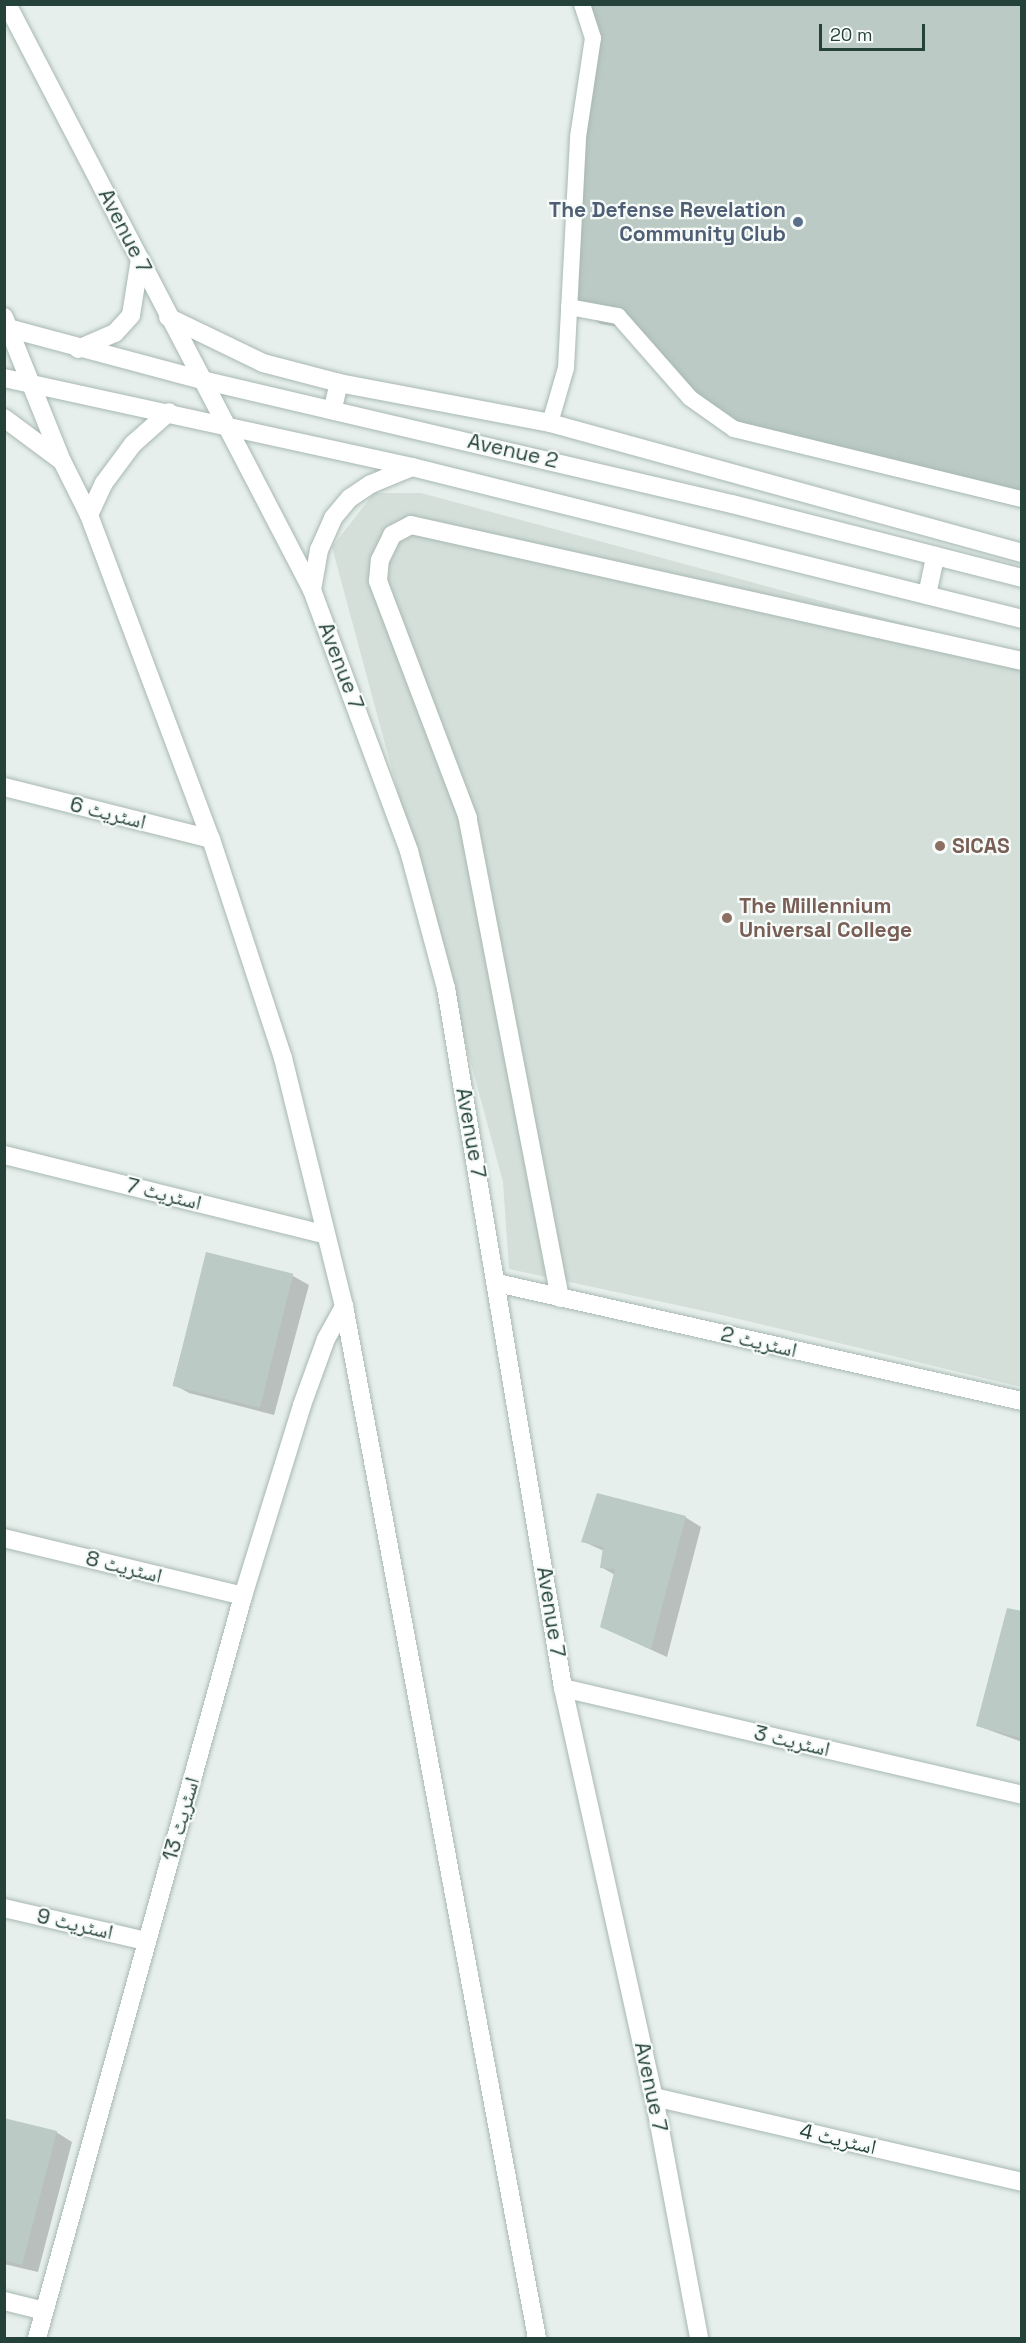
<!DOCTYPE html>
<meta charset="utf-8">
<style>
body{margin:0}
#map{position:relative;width:1026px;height:2343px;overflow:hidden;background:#e6efeb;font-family:"Space Grotesk","Noto Naskh Arabic",sans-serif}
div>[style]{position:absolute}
.built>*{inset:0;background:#d4dfda}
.shadow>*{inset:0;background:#0003}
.building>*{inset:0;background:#bbcac4;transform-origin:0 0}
.roads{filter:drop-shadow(0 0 2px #a8b8b2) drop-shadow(0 0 2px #a8b8b2)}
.service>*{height:16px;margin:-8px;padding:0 8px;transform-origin:8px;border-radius:8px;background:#fff}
.minor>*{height:18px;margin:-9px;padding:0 9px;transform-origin:9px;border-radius:9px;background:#fff}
.tertiary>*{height:18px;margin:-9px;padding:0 9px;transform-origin:9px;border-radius:9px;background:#fff}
.secondary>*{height:18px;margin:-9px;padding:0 9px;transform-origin:9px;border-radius:9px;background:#fff}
.dots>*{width:16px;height:16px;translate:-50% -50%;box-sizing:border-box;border:3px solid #f7fbf9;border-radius:50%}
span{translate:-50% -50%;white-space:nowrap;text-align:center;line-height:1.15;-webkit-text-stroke:4.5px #f7fbf9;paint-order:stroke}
.service-label{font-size:21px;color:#4e5e75;font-weight:700}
.right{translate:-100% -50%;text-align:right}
.street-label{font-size:21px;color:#24423a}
.education-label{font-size:21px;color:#785e54;font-weight:700}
.left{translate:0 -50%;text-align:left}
.frame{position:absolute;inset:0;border:6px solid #24423a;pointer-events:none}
.scale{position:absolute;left:819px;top:24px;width:106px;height:27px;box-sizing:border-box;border:3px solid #24423a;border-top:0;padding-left:8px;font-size:18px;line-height:21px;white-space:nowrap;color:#24423a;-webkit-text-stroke:4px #f7fbf9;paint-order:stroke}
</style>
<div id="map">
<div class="built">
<div style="clip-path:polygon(374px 493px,421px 493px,1021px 655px,1021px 1387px,718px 1314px,509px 1269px,503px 1182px,332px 547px)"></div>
</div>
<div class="shadow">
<div style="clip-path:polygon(1022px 4px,1022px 508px,765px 445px,691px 397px,632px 329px,601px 324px,571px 306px)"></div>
<div style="clip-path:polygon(208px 1254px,293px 1276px,309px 1285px,274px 1415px,189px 1393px,173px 1384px)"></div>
<div style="clip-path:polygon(685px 1517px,701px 1527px,667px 1657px,601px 1627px,615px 1575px,601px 1567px,604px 1551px,582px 1541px)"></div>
<div style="clip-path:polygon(1022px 1613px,1022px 1742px,978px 1726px)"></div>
<div style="clip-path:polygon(4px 2119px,56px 2132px,72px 2142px,38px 2272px,4px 2264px)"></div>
</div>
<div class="building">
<div style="clip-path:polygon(582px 4px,1022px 4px,1022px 499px,734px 429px,618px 316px,569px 307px,593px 38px)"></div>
<div style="left:206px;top:1252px;width:90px;height:138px;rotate:14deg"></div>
<div style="clip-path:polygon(597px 1493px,686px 1516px,651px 1649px,600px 1627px,615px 1569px,600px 1568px,603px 1547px,581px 1542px)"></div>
<div style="clip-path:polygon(1007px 1608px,1022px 1611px,1022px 1738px,976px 1726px)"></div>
<div style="clip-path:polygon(4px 2118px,57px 2131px,22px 2265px,4px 2260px)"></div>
</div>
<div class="roads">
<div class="service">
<div style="left:569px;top:307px;width:50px;rotate:10.4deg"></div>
<div style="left:618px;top:316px;width:109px;rotate:48.7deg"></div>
<div style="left:690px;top:398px;width:54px;rotate:35.2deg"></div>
<div style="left:734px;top:429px;width:296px;rotate:13.7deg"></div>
<div style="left:550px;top:423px;width:57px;rotate:-73.8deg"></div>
<div style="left:566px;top:368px;width:231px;rotate:-87deg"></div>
<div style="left:578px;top:137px;width:100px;rotate:-81.4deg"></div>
<div style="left:593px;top:38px;width:36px;rotate:-108deg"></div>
</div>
<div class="minor">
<div style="left:168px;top:317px;width:106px;rotate:25.8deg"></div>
<div style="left:263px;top:363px;width:79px;rotate:14.7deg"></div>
<div style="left:333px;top:408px;width:26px;rotate:-77deg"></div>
<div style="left:339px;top:383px;width:215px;rotate:10.7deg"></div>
<div style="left:550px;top:423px;width:490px;rotate:15.4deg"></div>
<div style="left:4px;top:787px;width:213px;rotate:14.1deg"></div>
<div style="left:4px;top:1155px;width:329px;rotate:13.9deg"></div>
<div style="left:497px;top:1283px;width:538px;rotate:12.67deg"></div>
<div style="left:560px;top:1298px;width:489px;rotate:-100.9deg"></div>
<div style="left:468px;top:818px;width:254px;rotate:-110.8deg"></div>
<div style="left:378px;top:581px;width:21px;rotate:-85deg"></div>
<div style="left:380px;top:560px;width:28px;rotate:-64deg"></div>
<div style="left:392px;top:535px;width:21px;rotate:-28deg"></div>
<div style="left:411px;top:525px;width:626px;rotate:12.55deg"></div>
<div style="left:4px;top:1538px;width:246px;rotate:13.6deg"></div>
<div style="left:563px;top:1688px;width:471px;rotate:13.1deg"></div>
<div style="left:4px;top:1908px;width:146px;rotate:13.1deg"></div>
<div style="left:654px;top:2097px;width:378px;rotate:13deg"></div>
<div style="left:4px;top:2301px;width:41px;rotate:14deg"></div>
<div style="left:37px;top:2338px;width:770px;rotate:-74.48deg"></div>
<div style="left:243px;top:1596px;width:200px;rotate:-72.8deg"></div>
<div style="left:302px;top:1405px;width:70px;rotate:-70deg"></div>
<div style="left:326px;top:1339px;width:38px;rotate:-61deg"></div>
</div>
<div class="tertiary">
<div style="left:78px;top:349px;width:40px;rotate:-23.4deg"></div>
<div style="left:115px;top:333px;width:24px;rotate:-48deg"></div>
<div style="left:131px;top:315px;width:57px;rotate:-80.9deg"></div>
<div style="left:4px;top:418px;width:72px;rotate:36.6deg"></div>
<div style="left:89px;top:515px;width:35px;rotate:-65deg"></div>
<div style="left:104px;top:483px;width:49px;rotate:-53.4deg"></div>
<div style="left:133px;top:444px;width:48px;rotate:-41.6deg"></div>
<div style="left:312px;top:590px;width:41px;rotate:-80.1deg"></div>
<div style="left:319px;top:550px;width:35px;rotate:-66deg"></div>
<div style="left:333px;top:518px;width:26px;rotate:-50deg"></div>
<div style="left:350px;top:498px;width:25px;rotate:-34deg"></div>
<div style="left:371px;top:484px;width:44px;rotate:-22.5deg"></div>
<div style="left:927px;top:595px;width:40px;rotate:-78deg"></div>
</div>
<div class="secondary">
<div style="left:7px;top:4px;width:661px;rotate:62.5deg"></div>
<div style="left:312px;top:590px;width:278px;rotate:69.6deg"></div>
<div style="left:409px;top:851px;width:142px;rotate:74.9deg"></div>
<div style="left:446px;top:988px;width:710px;rotate:80.51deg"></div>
<div style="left:563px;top:1688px;width:419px;rotate:77.5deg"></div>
<div style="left:654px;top:2097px;width:245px;rotate:79.4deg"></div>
<div style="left:4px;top:317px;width:155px;rotate:68.1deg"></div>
<div style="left:62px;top:461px;width:60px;rotate:63.4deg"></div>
<div style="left:89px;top:515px;width:346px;rotate:69.4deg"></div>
<div style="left:211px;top:839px;width:231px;rotate:71.8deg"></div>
<div style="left:283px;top:1058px;width:255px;rotate:76.2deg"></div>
<div style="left:344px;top:1306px;width:1050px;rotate:79.41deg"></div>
<div style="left:4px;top:327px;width:205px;rotate:15deg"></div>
<div style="left:202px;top:380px;width:544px;rotate:13.17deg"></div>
<div style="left:732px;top:504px;width:299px;rotate:14.3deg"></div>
<div style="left:4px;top:378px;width:418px;rotate:12.3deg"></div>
<div style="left:412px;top:467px;width:629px;rotate:13.99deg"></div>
</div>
</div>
<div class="dots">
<div style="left:798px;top:222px;background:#5c6f8a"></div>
<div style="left:940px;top:846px;background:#8d6e63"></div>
<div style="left:727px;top:918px;background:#8d6e63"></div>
</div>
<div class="service-label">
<span class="right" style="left:786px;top:222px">The Defense Revelation<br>Community Club</span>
</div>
<div class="street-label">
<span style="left:125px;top:231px;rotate:63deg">Avenue 7</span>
<span style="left:513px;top:451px;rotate:13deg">Avenue 2</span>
<span style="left:341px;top:666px;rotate:69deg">Avenue 7</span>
<span style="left:108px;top:813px;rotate:14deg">اسٹریٹ 6</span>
<span style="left:471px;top:1133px;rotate:80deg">Avenue 7</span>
<span style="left:164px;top:1194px;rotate:14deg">اسٹریٹ 7</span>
<span style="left:759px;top:1342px;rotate:13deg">اسٹریٹ 2</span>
<span style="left:124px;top:1567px;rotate:14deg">اسٹریٹ 8</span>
<span style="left:551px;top:1612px;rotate:81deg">Avenue 7</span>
<span style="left:792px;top:1741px;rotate:13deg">اسٹریٹ 3</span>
<span style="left:181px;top:1819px;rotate:-74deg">اسٹریٹ 13</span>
<span style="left:75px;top:1924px;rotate:13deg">اسٹریٹ 9</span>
<span style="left:651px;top:2087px;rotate:78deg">Avenue 7</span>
<span style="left:838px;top:2139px;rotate:13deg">اسٹریٹ 4</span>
</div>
<div class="education-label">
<span class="left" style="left:952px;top:846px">SICAS</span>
<span class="left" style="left:739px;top:918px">The Millennium<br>Universal College</span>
</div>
<div class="frame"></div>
<div class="scale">20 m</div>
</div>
